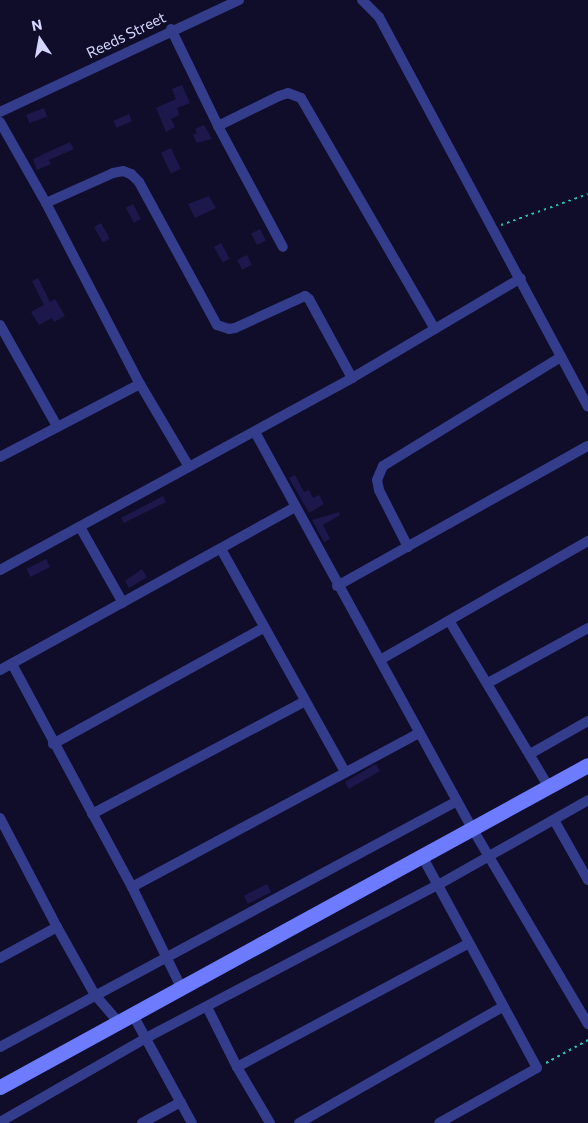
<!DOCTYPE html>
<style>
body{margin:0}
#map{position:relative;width:588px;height:1123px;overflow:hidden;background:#0f0d29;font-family:Commissioner,sans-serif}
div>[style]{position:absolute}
.building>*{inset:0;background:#1c184c;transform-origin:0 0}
.path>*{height:2px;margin-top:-1px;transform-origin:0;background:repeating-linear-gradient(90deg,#24c5a7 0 2.5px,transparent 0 6.5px)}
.street>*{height:10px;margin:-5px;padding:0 5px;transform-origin:5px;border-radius:5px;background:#343c8c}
.secondary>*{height:15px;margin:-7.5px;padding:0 7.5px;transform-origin:7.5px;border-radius:7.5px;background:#6c7bff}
span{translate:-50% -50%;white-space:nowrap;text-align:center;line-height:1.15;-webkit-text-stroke:4.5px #0f0d29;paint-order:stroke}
.street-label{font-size:15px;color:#d5d6ff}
.north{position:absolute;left:15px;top:15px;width:50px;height:50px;-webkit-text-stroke:4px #0f0d29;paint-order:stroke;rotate:348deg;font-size:14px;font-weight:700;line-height:20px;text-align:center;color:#d5d6ff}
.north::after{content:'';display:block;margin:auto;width:18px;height:22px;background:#d5d6ff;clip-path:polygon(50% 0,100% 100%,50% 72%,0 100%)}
</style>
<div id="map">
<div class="building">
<div style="clip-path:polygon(182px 85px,190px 103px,177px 108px,179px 115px,171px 119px,175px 127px,166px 132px,156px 108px,176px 99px,172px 89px)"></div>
<div style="left:44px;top:108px;width:9px;height:19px;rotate:69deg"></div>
<div style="left:129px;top:114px;width:8px;height:17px;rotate:67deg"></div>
<div style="clip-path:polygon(204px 125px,212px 139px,197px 143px,193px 135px,197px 133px,195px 129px)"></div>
<div style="clip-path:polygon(70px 142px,74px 149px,49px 160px,51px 164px,37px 170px,33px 159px)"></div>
<div style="left:171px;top:148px;width:23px;height:11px;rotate:65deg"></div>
<div style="clip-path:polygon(209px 196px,216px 208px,195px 218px,188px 204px)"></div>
<div style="left:133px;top:204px;width:17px;height:8px;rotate:62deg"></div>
<div style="left:101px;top:223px;width:18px;height:8px;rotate:61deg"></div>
<div style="left:260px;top:229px;width:13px;height:10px;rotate:63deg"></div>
<div style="left:221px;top:243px;width:18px;height:8px;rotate:61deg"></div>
<div style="left:247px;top:255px;width:11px;height:11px;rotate:63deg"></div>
<div style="clip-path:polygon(38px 278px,50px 302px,55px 299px,65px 316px,54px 322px,52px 318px,39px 325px,31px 312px,44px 305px,32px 281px)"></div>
<div style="clip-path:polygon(295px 475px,304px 492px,309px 490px,313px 498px,319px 495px,324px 504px,309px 513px,289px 478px)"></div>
<div style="clip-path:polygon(163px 496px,166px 502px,124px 523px,121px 518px)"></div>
<div style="clip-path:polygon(339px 512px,340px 515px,323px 525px,330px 539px,324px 542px,312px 520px)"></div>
<div style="left:46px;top:559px;width:9px;height:22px;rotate:63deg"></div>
<div style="clip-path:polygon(142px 569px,147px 577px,129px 588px,125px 581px)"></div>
<div style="left:376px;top:764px;width:8px;height:36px;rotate:60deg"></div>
<div style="left:267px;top:884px;width:9px;height:26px;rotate:63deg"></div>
</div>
<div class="path">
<div style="left:501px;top:225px;width:92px;rotate:-19.6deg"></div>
<div style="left:546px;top:1063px;width:48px;rotate:-28.7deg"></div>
</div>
<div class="street">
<div style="left:362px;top:0;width:24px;rotate:45deg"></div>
<div style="left:379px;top:17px;width:442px;rotate:61.8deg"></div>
<div style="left:171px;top:29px;width:108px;rotate:64.1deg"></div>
<div style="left:218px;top:126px;width:137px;rotate:61.8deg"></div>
<div style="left:0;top:112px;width:264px;rotate:-25.1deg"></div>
<div style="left:0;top:122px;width:93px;rotate:60.4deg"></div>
<div style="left:46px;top:203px;width:204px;rotate:62.6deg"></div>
<div style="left:140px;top:384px;width:158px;rotate:152.5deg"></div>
<div style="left:218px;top:126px;width:68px;rotate:-26.2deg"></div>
<div style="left:279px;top:96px;width:9px;rotate:-18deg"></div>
<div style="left:288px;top:93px;width:14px;rotate:21deg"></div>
<div style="left:301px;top:98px;width:267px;rotate:59.9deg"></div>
<div style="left:46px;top:203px;width:73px;rotate:-24.1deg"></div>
<div style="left:113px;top:173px;width:10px;rotate:-11deg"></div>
<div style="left:123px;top:171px;width:9px;rotate:21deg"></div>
<div style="left:131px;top:174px;width:11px;rotate:45deg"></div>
<div style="left:139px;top:182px;width:163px;rotate:61.4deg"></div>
<div style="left:217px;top:325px;width:13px;rotate:18deg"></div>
<div style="left:229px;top:329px;width:6px;rotate:-9deg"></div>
<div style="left:235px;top:328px;width:77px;rotate:-24.6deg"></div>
<div style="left:305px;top:296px;width:5px;rotate:37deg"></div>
<div style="left:309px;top:299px;width:90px;rotate:61.4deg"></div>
<div style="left:0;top:325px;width:116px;rotate:60.6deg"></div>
<div style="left:140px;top:384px;width:96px;rotate:59.4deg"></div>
<div style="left:255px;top:432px;width:452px;rotate:61.3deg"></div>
<div style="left:472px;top:828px;width:228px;rotate:59.4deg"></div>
<div style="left:80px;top:527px;width:87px;rotate:60.5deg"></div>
<div style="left:408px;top:547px;width:64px;rotate:-117deg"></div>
<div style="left:379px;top:490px;width:10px;rotate:-101deg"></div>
<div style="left:377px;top:480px;width:15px;rotate:-67deg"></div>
<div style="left:383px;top:466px;width:209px;rotate:-31.5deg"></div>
<div style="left:221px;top:549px;width:255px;rotate:60.9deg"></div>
<div style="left:0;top:570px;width:401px;rotate:-28.6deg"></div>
<div style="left:352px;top:378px;width:196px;rotate:-30.6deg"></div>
<div style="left:337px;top:586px;width:287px;rotate:-29.2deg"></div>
<div style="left:450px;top:622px;width:191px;rotate:59.1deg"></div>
<div style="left:380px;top:660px;width:240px;rotate:-29.8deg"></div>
<div style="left:12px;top:664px;width:253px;rotate:61.7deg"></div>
<div style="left:132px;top:887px;width:114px;rotate:63.9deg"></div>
<div style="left:0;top:670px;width:336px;rotate:-28.9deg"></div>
<div style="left:488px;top:683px;width:114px;rotate:-28.8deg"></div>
<div style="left:53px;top:744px;width:240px;rotate:-28.9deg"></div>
<div style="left:530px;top:754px;width:67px;rotate:-29.6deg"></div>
<div style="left:92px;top:814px;width:241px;rotate:-27.9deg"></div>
<div style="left:0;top:818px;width:123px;rotate:62.4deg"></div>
<div style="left:57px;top:927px;width:65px;rotate:151.5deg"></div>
<div style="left:554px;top:820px;width:69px;rotate:60.5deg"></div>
<div style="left:422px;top:856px;width:241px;rotate:61.5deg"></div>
<div style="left:537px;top:1068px;width:112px;rotate:150.7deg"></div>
<div style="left:132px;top:887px;width:326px;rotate:-28.2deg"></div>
<div style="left:57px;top:927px;width:78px;rotate:60.8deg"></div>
<div style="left:95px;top:995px;width:37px;rotate:49deg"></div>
<div style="left:207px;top:1007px;width:67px;rotate:63.4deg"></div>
<div style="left:237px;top:1067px;width:65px;rotate:59.5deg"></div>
<div style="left:133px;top:1015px;width:123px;rotate:61.4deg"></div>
<div style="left:0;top:1047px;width:519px;rotate:-28.29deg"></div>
<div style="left:237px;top:1067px;width:261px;rotate:-28.1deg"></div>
<div style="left:0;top:1122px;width:168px;rotate:-29.9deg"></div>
<div style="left:146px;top:1038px;width:330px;rotate:-27.7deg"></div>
<div style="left:438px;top:885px;width:172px;rotate:-29.5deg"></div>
<div style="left:142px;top:1123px;width:44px;rotate:-28.3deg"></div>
<div style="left:299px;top:1123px;width:234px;rotate:-29.7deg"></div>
</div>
<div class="secondary">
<div style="left:0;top:1087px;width:670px;rotate:-28.71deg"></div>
</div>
<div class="street-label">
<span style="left:126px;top:35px;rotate:-26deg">Reeds Street</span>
</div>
<div class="north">N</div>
</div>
